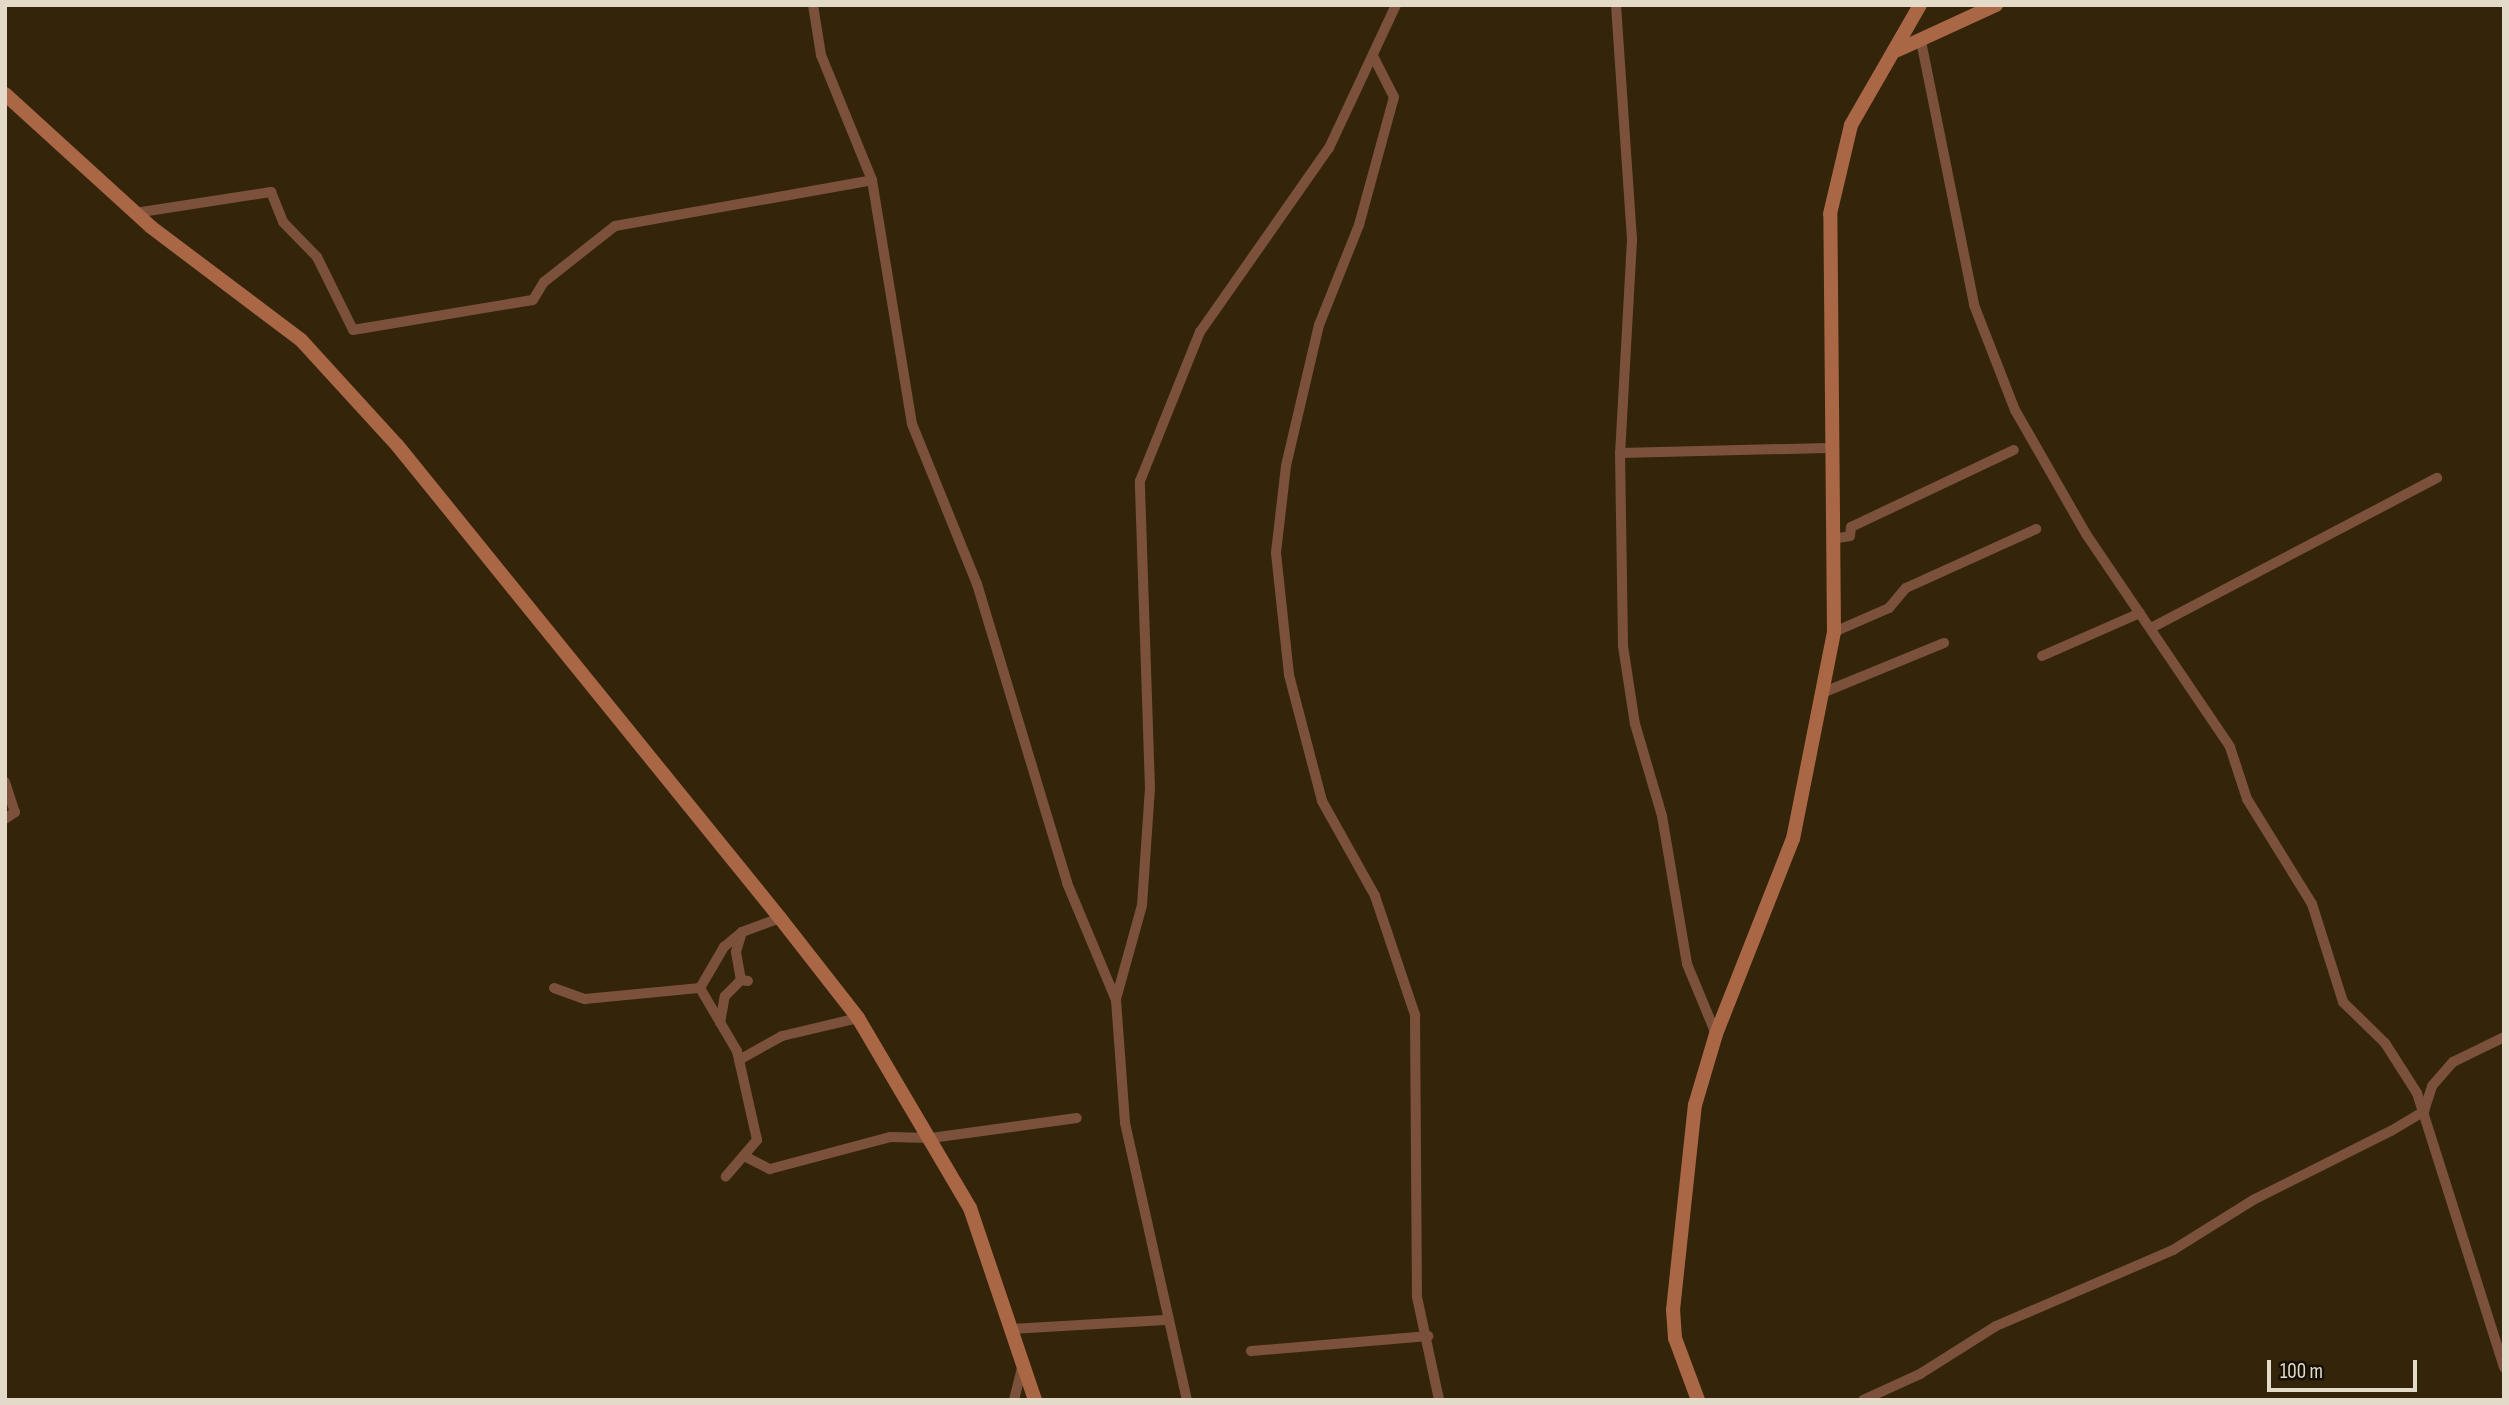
<!DOCTYPE html>
<style>
body{margin:0}
#map{position:relative;width:2509px;height:1405px;overflow:hidden;background:#34250a;font-family:"Sofia Sans Condensed",sans-serif}
div>[style]{position:absolute}
.street>*{height:10px;margin:-5px;padding:0 5px;transform-origin:5px;border-radius:5px;background:#7b513c}
.secondary>*{height:14px;margin:-7px;padding:0 7px;transform-origin:7px;border-radius:7px;background:#aa6745}
span{translate:-50% -50%;white-space:nowrap;text-align:center;line-height:1.15;-webkit-text-stroke:5px #161005;paint-order:stroke}
.frame{position:absolute;inset:0;border:7px solid #e3daca;pointer-events:none}
.scale{position:absolute;left:2267px;top:1360px;width:150px;height:32px;box-sizing:border-box;border:4px solid #e3daca;border-top:0;padding-left:9px;font-size:21px;line-height:24px;white-space:nowrap;color:#e3daca;-webkit-text-stroke:5px #161005;paint-order:stroke}
</style>
<div id="map">
<div class="street">
<div style="left:813px;top:5px;width:51px;rotate:80.9deg"></div>
<div style="left:821px;top:55px;width:135px;rotate:67.8deg"></div>
<div style="left:872px;top:180px;width:247px;rotate:80.7deg"></div>
<div style="left:912px;top:424px;width:173px;rotate:67.9deg"></div>
<div style="left:977px;top:584px;width:312px;rotate:73.2deg"></div>
<div style="left:1067px;top:883px;width:127px;rotate:67.3deg"></div>
<div style="left:1116px;top:1000px;width:123px;rotate:85.8deg"></div>
<div style="left:1125px;top:1123px;width:284px;rotate:77.4deg"></div>
<div style="left:1616px;top:5px;width:236px;rotate:86.1deg"></div>
<div style="left:1632px;top:240px;width:213px;rotate:93.2deg"></div>
<div style="left:1620px;top:453px;width:193px;rotate:89.1deg"></div>
<div style="left:1623px;top:646px;width:79px;rotate:81.3deg"></div>
<div style="left:1635px;top:724px;width:96px;rotate:73.6deg"></div>
<div style="left:1662px;top:816px;width:150px;rotate:80.4deg"></div>
<div style="left:1687px;top:964px;width:76px;rotate:67.5deg"></div>
<div style="left:1921px;top:41px;width:269px;rotate:78.6deg"></div>
<div style="left:1974px;top:305px;width:113px;rotate:68.7deg"></div>
<div style="left:2015px;top:410px;width:143px;rotate:60.2deg"></div>
<div style="left:2086px;top:534px;width:257px;rotate:55.9deg"></div>
<div style="left:2230px;top:747px;width:55px;rotate:71.9deg"></div>
<div style="left:2247px;top:799px;width:123px;rotate:58.2deg"></div>
<div style="left:2312px;top:904px;width:103px;rotate:72.4deg"></div>
<div style="left:2343px;top:1002px;width:59px;rotate:44.3deg"></div>
<div style="left:2385px;top:1043px;width:59px;rotate:57.4deg"></div>
<div style="left:2417px;top:1093px;width:288px;rotate:72.4deg"></div>
<div style="left:1373px;top:56px;width:46px;rotate:62.9deg"></div>
<div style="left:1394px;top:97px;width:133px;rotate:105.3deg"></div>
<div style="left:1359px;top:225px;width:108px;rotate:111.8deg"></div>
<div style="left:1319px;top:325px;width:145px;rotate:103.2deg"></div>
<div style="left:1286px;top:466px;width:88px;rotate:96.6deg"></div>
<div style="left:1276px;top:553px;width:123px;rotate:83.9deg"></div>
<div style="left:1289px;top:675px;width:130px;rotate:75.3deg"></div>
<div style="left:1322px;top:801px;width:109px;rotate:60.8deg"></div>
<div style="left:1375px;top:896px;width:126px;rotate:71.4deg"></div>
<div style="left:1415px;top:1015px;width:282px;rotate:89.6deg"></div>
<div style="left:1417px;top:1297px;width:105px;rotate:77.9deg"></div>
<div style="left:135px;top:213px;width:138px;rotate:-8.8deg"></div>
<div style="left:271px;top:192px;width:32px;rotate:68deg"></div>
<div style="left:283px;top:222px;width:49px;rotate:45.8deg"></div>
<div style="left:317px;top:257px;width:81px;rotate:63.7deg"></div>
<div style="left:353px;top:330px;width:182px;rotate:-9.5deg"></div>
<div style="left:533px;top:300px;width:21px;rotate:-59deg"></div>
<div style="left:544px;top:282px;width:90px;rotate:-38.3deg"></div>
<div style="left:615px;top:226px;width:261px;rotate:-10.1deg"></div>
<div style="left:1620px;top:453px;width:208px;rotate:-1.4deg"></div>
<div style="left:1832px;top:539px;width:18px;rotate:-9deg"></div>
<div style="left:1850px;top:536px;width:9px;rotate:-84deg"></div>
<div style="left:1851px;top:527px;width:180px;rotate:-25.3deg"></div>
<div style="left:2153px;top:627px;width:321px;rotate:-27.7deg"></div>
<div style="left:1834px;top:632px;width:60px;rotate:-23.6deg"></div>
<div style="left:1889px;top:608px;width:26px;rotate:-50deg"></div>
<div style="left:1906px;top:588px;width:143px;rotate:-24.4deg"></div>
<div style="left:2042px;top:656px;width:107px;rotate:-23.7deg"></div>
<div style="left:1822px;top:693px;width:132px;rotate:-22.3deg"></div>
<div style="left:5px;top:782px;width:32px;rotate:72deg"></div>
<div style="left:15px;top:812px;width:12px;rotate:145deg"></div>
<div style="left:742px;top:932px;width:21px;rotate:107deg"></div>
<div style="left:736px;top:952px;width:28px;rotate:80deg"></div>
<div style="left:741px;top:980px;width:7px;rotate:8deg"></div>
<div style="left:554px;top:988px;width:33px;rotate:20deg"></div>
<div style="left:585px;top:999px;width:116px;rotate:-5.5deg"></div>
<div style="left:700px;top:988px;width:48px;rotate:-59.7deg"></div>
<div style="left:724px;top:947px;width:23px;rotate:-40deg"></div>
<div style="left:742px;top:932px;width:40px;rotate:-20.2deg"></div>
<div style="left:700px;top:988px;width:73px;rotate:59.6deg"></div>
<div style="left:737px;top:1051px;width:91px;rotate:77.3deg"></div>
<div style="left:757px;top:1140px;width:48px;rotate:130.7deg"></div>
<div style="left:1116px;top:999px;width:98px;rotate:-74.5deg"></div>
<div style="left:1142px;top:905px;width:116px;rotate:-86.1deg"></div>
<div style="left:1150px;top:789px;width:308px;rotate:-91.9deg"></div>
<div style="left:1140px;top:481px;width:161px;rotate:-68.1deg"></div>
<div style="left:1200px;top:332px;width:225px;rotate:-55deg"></div>
<div style="left:1329px;top:148px;width:158px;rotate:-64.9deg"></div>
<div style="left:720px;top:1023px;width:27px;rotate:-80deg"></div>
<div style="left:725px;top:996px;width:23px;rotate:-45deg"></div>
<div style="left:739px;top:1060px;width:49px;rotate:-29.2deg"></div>
<div style="left:782px;top:1036px;width:78px;rotate:-13.3deg"></div>
<div style="left:746px;top:1157px;width:27px;rotate:27deg"></div>
<div style="left:770px;top:1169px;width:124px;rotate:-14.9deg"></div>
<div style="left:890px;top:1137px;width:41px;rotate:1.4deg"></div>
<div style="left:931px;top:1138px;width:147px;rotate:-7.8deg"></div>
<div style="left:1012px;top:1329px;width:153px;rotate:-3.4deg"></div>
<div style="left:1251px;top:1351px;width:178px;rotate:-4.8deg"></div>
<div style="left:1014px;top:1400px;width:37px;rotate:-76deg"></div>
<div style="left:1863px;top:1400px;width:63px;rotate:-24.5deg"></div>
<div style="left:1920px;top:1374px;width:90px;rotate:-32.3deg"></div>
<div style="left:1996px;top:1326px;width:193px;rotate:-23.2deg"></div>
<div style="left:2173px;top:1250px;width:94px;rotate:-32deg"></div>
<div style="left:2253px;top:1200px;width:154px;rotate:-26.6deg"></div>
<div style="left:2391px;top:1131px;width:39px;rotate:-31deg"></div>
<div style="left:2424px;top:1111px;width:26px;rotate:-72deg"></div>
<div style="left:2432px;top:1086px;width:32px;rotate:-49deg"></div>
<div style="left:2453px;top:1062px;width:57px;rotate:-26.1deg"></div>
</div>
<div class="secondary">
<div style="left:1898px;top:50px;width:108px;rotate:-24.7deg"></div>
<div style="left:5px;top:94px;width:197px;rotate:42.3deg"></div>
<div style="left:151px;top:227px;width:188px;rotate:37deg"></div>
<div style="left:301px;top:340px;width:142px;rotate:47.6deg"></div>
<div style="left:397px;top:445px;width:609px;rotate:51deg"></div>
<div style="left:780px;top:918px;width:127px;rotate:52deg"></div>
<div style="left:858px;top:1018px;width:221px;rotate:59.5deg"></div>
<div style="left:970px;top:1208px;width:203px;rotate:71.3deg"></div>
<div style="left:1698px;top:1400px;width:66px;rotate:-110.4deg"></div>
<div style="left:1675px;top:1338px;width:28px;rotate:-94deg"></div>
<div style="left:1673px;top:1310px;width:206px;rotate:-83.9deg"></div>
<div style="left:1695px;top:1105px;width:74px;rotate:-73.5deg"></div>
<div style="left:1716px;top:1034px;width:210px;rotate:-68.5deg"></div>
<div style="left:1793px;top:839px;width:211px;rotate:-78.8deg"></div>
<div style="left:1834px;top:632px;width:418px;rotate:-90.5deg"></div>
<div style="left:1830px;top:214px;width:91px;rotate:-76.7deg"></div>
<div style="left:1851px;top:125px;width:138px;rotate:-60.1deg"></div>
</div>
<div class="frame"></div>
<div class="scale">100 m</div>
</div>
